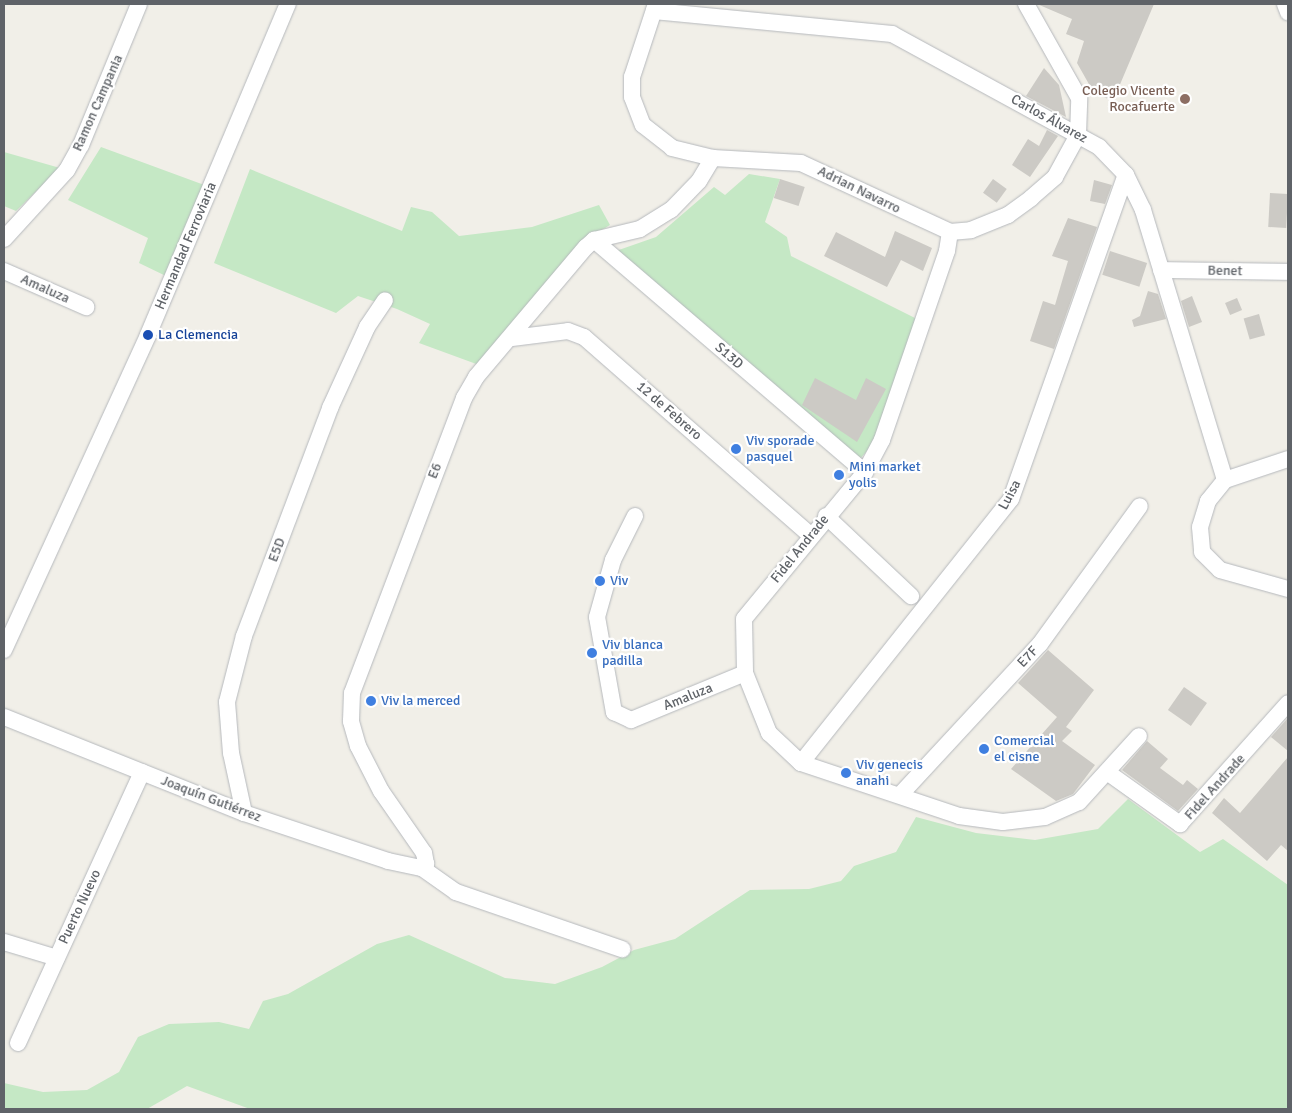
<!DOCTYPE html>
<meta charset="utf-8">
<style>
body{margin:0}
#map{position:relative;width:1292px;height:1113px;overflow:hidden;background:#f1efe8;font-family:Signika,sans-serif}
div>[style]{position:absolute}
.green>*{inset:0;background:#c5e8c5}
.building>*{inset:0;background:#cccac5;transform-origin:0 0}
.roads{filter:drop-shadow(0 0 1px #b5b8bc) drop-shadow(0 0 1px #b5b8bc)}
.minor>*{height:16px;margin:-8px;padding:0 8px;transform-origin:8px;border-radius:8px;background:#fff}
.dots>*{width:14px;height:14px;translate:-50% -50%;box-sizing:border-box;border:2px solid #fff;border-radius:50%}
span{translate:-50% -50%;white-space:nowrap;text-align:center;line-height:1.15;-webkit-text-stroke:4.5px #fff;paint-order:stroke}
.education-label{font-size:14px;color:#785e54}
.right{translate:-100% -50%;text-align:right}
.street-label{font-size:14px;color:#5f6368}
.transit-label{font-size:14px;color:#164399}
.left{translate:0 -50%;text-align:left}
.shop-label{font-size:14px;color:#366cbe}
.frame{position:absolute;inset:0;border:5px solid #5f6368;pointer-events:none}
</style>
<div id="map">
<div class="green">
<div style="clip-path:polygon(101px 147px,207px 186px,168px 277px,139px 263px,148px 238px,68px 200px)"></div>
<div style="clip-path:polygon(4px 152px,60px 168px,16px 211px,4px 206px)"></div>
<div style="clip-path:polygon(250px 169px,402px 231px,411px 207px,432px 212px,459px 236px,532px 227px,599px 205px,610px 225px,581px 243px,479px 365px,419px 343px,430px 324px,397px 309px,358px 296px,336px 313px,214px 263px)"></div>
<div style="clip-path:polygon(749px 174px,780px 179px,765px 222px,787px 237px,791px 256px,917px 319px,876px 441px,858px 461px,613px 252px,656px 237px,714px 187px,725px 195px)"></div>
<div style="clip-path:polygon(1128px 799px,1200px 852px,1223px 839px,1288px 885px,1288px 1109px,250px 1109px,187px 1086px,147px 1109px,4px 1109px,4px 1083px,43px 1092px,87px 1090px,119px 1072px,138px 1037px,169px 1024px,219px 1022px,249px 1029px,263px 1001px,288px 994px,377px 944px,409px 935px,505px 978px,555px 984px,602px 967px,634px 950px,675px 939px,750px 890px,809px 889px,841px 881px,854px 866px,896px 852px,916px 817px,976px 833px,1035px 840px,1098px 829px)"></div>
</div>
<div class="building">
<div style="clip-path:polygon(1037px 4px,1154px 4px,1113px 101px,1094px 93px,1077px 63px,1084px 41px,1066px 34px,1072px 19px)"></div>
<div style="clip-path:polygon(1044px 68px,1059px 85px,1066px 117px,1026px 96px)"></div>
<div style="clip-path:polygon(1047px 130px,1058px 136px,1030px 177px,1012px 165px,1028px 139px,1039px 146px)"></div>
<div style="left:780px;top:179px;width:26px;height:20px;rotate:18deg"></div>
<div style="left:993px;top:179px;width:17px;height:17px;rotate:36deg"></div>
<div style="clip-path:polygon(1094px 180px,1112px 185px,1105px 204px,1090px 201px)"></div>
<div style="left:1270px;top:193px;width:18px;height:34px;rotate:3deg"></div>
<div style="clip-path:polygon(1068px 218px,1097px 227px,1054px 349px,1030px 341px,1043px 301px,1055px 305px,1068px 261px,1052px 256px)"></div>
<div style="clip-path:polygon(895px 231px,932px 248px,923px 271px,901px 260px,887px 287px,824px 256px,836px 232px,885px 257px)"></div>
<div style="left:1110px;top:251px;width:39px;height:25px;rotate:18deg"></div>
<div style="clip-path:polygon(1148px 291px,1158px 294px,1166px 319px,1134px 327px,1132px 320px,1140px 316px)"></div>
<div style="clip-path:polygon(1192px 296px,1202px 322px,1189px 327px,1181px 301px)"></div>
<div style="left:1237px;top:298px;width:13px;height:13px;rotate:67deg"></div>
<div style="left:1259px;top:314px;width:22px;height:16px;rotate:74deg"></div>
<div style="clip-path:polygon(815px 378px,856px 400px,866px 378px,886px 389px,857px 442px,802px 405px)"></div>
<div style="clip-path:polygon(1048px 650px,1094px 690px,1066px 727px,1072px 731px,1062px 741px,1095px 765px,1073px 794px,1056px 801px,1011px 769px,1057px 717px,1018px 683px)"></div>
<div style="left:1184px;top:687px;width:28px;height:28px;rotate:35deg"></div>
<div style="clip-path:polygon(1288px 718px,1288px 751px,1271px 737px)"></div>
<div style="clip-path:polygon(1147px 741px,1168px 759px,1160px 768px,1183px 785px,1187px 780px,1198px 789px,1178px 811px,1122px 770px)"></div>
<div style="clip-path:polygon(1288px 757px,1288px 851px,1281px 845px,1267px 861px,1212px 813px,1224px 798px,1240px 813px)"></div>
</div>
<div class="roads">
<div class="minor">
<div style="left:656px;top:4px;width:77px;rotate:108.2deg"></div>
<div style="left:632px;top:77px;width:20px;rotate:90deg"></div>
<div style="left:632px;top:97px;width:30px;rotate:69deg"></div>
<div style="left:643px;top:125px;width:37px;rotate:38deg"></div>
<div style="left:672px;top:148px;width:42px;rotate:13.7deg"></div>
<div style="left:713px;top:158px;width:88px;rotate:3.3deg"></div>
<div style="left:801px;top:163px;width:164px;rotate:24.8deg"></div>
<div style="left:950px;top:232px;width:21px;rotate:-5deg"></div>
<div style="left:971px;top:230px;width:40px;rotate:-22deg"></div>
<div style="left:1008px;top:215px;width:29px;rotate:-36deg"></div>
<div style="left:1031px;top:198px;width:32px;rotate:-41deg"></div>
<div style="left:1055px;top:177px;width:48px;rotate:-61.3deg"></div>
<div style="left:1078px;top:135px;width:37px;rotate:-88deg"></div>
<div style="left:1079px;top:98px;width:108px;rotate:-119.4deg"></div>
<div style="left:1285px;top:4px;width:9px;rotate:69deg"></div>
<div style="left:654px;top:11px;width:239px;rotate:5.5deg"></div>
<div style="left:892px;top:34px;width:236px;rotate:28.6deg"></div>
<div style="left:1099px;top:147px;width:39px;rotate:46deg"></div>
<div style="left:1126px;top:175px;width:39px;rotate:64deg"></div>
<div style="left:1143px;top:210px;width:282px;rotate:73.1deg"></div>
<div style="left:950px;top:232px;width:19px;rotate:99deg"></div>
<div style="left:947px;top:251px;width:200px;rotate:109deg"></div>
<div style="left:882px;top:440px;width:36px;rotate:118deg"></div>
<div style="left:865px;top:472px;width:190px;rotate:129.5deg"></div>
<div style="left:744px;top:619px;width:54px;rotate:88.9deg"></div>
<div style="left:745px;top:673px;width:65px;rotate:68.2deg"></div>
<div style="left:769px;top:733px;width:44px;rotate:43.2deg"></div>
<div style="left:801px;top:763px;width:167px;rotate:18.5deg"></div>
<div style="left:959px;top:816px;width:44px;rotate:7.8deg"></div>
<div style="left:1003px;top:822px;width:42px;rotate:-6.8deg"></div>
<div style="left:1045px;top:817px;width:37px;rotate:-24deg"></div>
<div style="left:1079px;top:802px;width:89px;rotate:-47.7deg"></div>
<div style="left:4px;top:239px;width:93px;rotate:-47.6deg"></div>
<div style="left:67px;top:170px;width:29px;rotate:-61deg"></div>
<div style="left:81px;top:145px;width:152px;rotate:-67.6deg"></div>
<div style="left:594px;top:240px;width:357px;rotate:40.6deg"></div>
<div style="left:1161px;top:270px;width:127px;rotate:0.9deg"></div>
<div style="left:4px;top:271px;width:90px;rotate:23.7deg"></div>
<div style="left:512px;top:338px;width:56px;rotate:-7.1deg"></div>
<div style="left:568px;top:331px;width:17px;rotate:21deg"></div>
<div style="left:584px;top:337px;width:300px;rotate:41.2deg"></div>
<div style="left:1288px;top:459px;width:66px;rotate:161.6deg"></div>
<div style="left:1225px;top:480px;width:27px;rotate:129deg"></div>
<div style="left:1208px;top:501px;width:27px;rotate:107deg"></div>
<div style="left:1200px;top:527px;width:25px;rotate:85deg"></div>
<div style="left:1202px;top:552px;width:25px;rotate:45deg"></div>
<div style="left:1220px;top:570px;width:71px;rotate:15.6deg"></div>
<div style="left:635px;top:516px;width:49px;rotate:116.6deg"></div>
<div style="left:613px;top:560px;width:59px;rotate:105.7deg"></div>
<div style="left:597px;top:617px;width:97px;rotate:79.9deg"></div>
<div style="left:614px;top:712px;width:19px;rotate:25deg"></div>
<div style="left:631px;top:720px;width:123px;rotate:-22.4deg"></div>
<div style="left:826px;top:516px;width:117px;rotate:43.3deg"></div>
<div style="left:4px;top:650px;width:346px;rotate:-65.4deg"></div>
<div style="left:148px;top:335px;width:359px;rotate:-67.1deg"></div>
<div style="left:4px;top:717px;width:258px;rotate:21.8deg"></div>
<div style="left:244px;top:813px;width:152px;rotate:18.4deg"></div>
<div style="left:388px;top:861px;width:35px;rotate:12deg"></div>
<div style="left:801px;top:763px;width:337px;rotate:-51.5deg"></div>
<div style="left:1011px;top:499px;width:344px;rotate:-70.5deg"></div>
<div style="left:1107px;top:772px;width:90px;rotate:35.5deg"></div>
<div style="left:1180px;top:824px;width:162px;rotate:-48.2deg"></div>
<div style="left:900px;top:795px;width:206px;rotate:-47.2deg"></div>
<div style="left:1040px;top:644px;width:170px;rotate:-54.1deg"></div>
<div style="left:244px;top:813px;width:61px;rotate:-102.2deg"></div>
<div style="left:231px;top:753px;width:51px;rotate:-94.5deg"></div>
<div style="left:227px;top:702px;width:68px;rotate:-75.6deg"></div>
<div style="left:244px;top:636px;width:244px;rotate:-69.3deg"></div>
<div style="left:330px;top:408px;width:89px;rotate:-65.4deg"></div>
<div style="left:367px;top:327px;width:32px;rotate:-56deg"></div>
<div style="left:422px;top:868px;width:6px;rotate:-45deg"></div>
<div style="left:426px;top:864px;width:11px;rotate:-100deg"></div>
<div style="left:424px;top:853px;width:75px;rotate:-124.7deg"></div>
<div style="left:381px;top:791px;width:51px;rotate:-117.1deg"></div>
<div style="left:358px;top:746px;width:26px;rotate:-106deg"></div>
<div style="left:351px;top:721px;width:28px;rotate:-88deg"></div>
<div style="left:352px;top:693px;width:316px;rotate:-69.2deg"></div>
<div style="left:464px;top:398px;width:24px;rotate:-60deg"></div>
<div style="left:476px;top:377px;width:170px;rotate:-49.8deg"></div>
<div style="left:586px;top:247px;width:11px;rotate:-41deg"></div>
<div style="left:594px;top:240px;width:47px;rotate:-13.4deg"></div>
<div style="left:640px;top:229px;width:36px;rotate:-32deg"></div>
<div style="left:671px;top:210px;width:40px;rotate:-46deg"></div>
<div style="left:699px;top:181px;width:27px;rotate:-59deg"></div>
<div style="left:422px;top:868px;width:42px;rotate:35.2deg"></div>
<div style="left:456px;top:892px;width:176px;rotate:19deg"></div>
<div style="left:4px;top:942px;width:55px;rotate:16.8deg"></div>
<div style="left:18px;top:1043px;width:298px;rotate:-65.4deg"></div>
</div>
</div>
<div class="dots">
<div style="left:1185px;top:99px;background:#8d6e63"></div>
<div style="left:148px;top:335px;background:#1a4fb4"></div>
<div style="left:736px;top:449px;background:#3f7fe0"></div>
<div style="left:839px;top:475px;background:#3f7fe0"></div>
<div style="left:600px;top:581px;background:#3f7fe0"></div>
<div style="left:592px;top:653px;background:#3f7fe0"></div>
<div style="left:371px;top:701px;background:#3f7fe0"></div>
<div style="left:984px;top:749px;background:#3f7fe0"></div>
<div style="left:846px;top:773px;background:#3f7fe0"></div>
</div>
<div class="education-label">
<span class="right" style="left:1175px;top:99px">Colegio Vicente<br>Rocafuerte</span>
</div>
<div class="street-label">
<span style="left:98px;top:103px;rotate:-66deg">Ramon Campania</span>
<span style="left:1049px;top:119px;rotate:29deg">Carlos Álvarez</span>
<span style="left:859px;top:190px;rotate:26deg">Adrian Navarro</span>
<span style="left:186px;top:246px;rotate:-67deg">Hermandad Ferroviaria</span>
<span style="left:1225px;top:271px;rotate:1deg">Benet</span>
<span style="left:45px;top:289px;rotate:24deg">Amaluza</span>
<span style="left:729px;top:356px;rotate:41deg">S13D</span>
<span style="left:669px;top:411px;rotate:41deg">12 de Febrero</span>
<span style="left:435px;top:471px;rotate:-68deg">E6</span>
<span style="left:1010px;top:495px;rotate:-62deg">Luisa</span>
<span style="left:800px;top:549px;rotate:-51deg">Fidel Andrade</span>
<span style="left:277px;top:550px;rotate:-69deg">E5D</span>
<span style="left:1028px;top:657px;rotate:-47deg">E7F</span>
<span style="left:688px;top:697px;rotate:-22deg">Amaluza</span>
<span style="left:1215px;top:787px;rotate:-48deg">Fidel Andrade</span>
<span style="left:211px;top:799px;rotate:21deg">Joaquín Gutiérrez</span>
<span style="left:80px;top:907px;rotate:-65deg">Puerto Nuevo</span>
</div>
<div class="transit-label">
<span class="left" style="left:158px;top:335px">La Clemencia</span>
</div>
<div class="shop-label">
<span class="left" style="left:746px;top:449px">Viv sporade<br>pasquel</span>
<span class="left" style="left:849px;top:475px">Mini market<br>yolis</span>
<span class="left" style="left:610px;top:581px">Viv</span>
<span class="left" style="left:602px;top:653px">Viv blanca<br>padilla</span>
<span class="left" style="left:381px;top:701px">Viv la merced</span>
<span class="left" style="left:994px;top:749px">Comercial<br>el cisne</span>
<span class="left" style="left:856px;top:773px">Viv genecis<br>anahi</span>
</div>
<div class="frame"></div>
</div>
